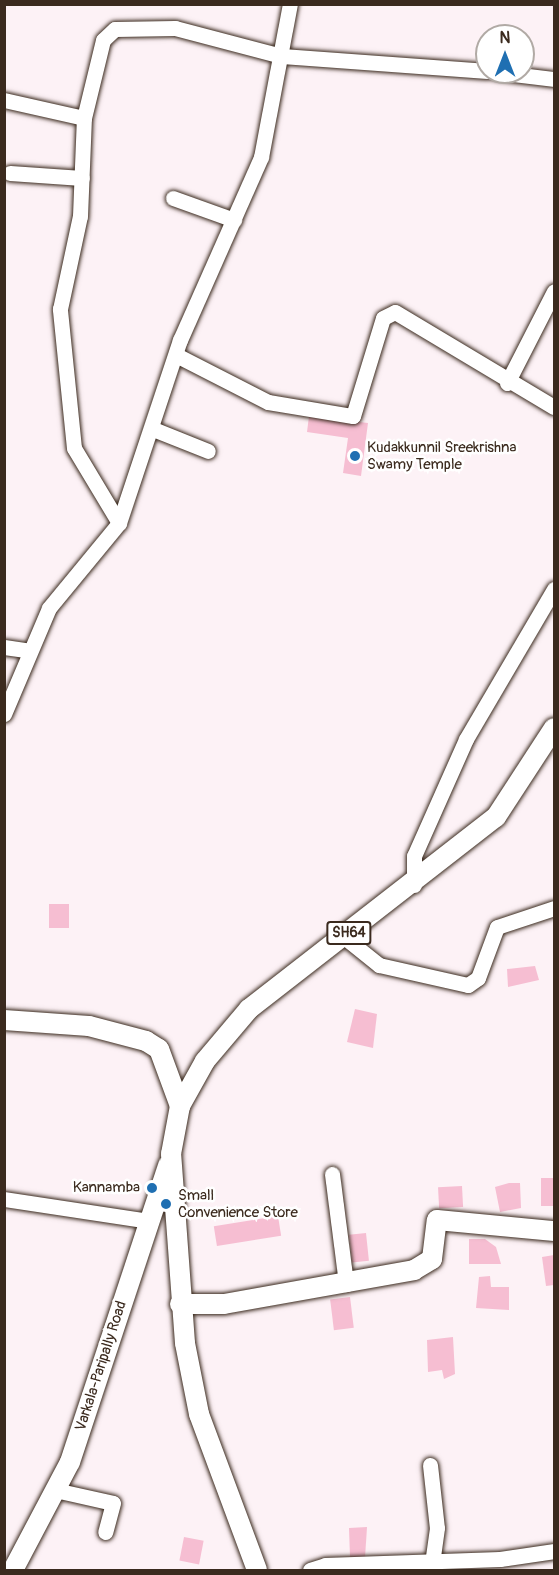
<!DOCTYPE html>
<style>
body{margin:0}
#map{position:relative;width:559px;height:1575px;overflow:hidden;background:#fdf2f6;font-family:Pangolin,sans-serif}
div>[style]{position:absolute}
.building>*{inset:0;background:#f6bed2;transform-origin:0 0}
.roads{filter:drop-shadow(0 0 2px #3b2a1e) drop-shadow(0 0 2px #3b2a1e)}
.minor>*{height:15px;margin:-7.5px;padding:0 7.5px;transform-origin:7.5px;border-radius:7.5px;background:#fff}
.major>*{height:20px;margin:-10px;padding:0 10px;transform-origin:10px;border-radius:10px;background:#fff}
.dots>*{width:16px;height:16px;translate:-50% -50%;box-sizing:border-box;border:3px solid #fff;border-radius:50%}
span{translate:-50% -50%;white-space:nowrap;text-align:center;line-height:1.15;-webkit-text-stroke:5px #fff;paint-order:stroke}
.shield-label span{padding:2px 4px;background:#fff;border:2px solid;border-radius:4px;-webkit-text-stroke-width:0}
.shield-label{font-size:14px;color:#3b2a1e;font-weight:700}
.poi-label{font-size:15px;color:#3b2a1e}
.left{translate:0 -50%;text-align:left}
.right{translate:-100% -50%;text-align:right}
.street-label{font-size:15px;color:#3b2a1e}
.frame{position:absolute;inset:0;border:6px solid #3b2a1e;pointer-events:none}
.north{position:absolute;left:475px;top:24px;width:60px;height:60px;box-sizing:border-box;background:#fff;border:2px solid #b1aaa5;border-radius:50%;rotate:0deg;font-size:16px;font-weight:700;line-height:24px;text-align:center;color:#3b2a1e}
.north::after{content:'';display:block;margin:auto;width:21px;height:27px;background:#1f6fb2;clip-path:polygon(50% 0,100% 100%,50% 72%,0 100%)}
</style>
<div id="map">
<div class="building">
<div style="clip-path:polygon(309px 416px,368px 423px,361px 476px,343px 473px,348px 438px,307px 432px)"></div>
<div style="left:49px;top:904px;width:20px;height:24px"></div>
<div style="clip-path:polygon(535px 966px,539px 980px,508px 987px,507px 969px)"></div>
<div style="clip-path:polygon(355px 1009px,377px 1014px,373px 1048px,347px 1042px)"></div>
<div style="left:541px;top:1178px;width:13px;height:28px"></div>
<div style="clip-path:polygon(509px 1183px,520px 1183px,521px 1208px,500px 1212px,495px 1187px)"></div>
<div style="left:462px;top:1186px;width:21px;height:24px;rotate:87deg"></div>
<div style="left:278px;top:1216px;width:20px;height:65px;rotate:81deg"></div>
<div style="left:366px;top:1233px;width:28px;height:17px;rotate:84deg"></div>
<div style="clip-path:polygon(469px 1239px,485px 1239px,496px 1247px,501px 1264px,469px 1264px)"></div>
<div style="clip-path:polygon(554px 1255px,554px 1285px,546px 1286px,542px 1257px)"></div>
<div style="clip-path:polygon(490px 1276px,491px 1287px,509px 1287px,509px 1310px,476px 1308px,479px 1277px)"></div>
<div style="left:350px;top:1297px;width:31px;height:20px;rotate:83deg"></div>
<div style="clip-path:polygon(453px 1337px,455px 1374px,444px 1379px,442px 1370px,428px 1372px,427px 1340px)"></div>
<div style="clip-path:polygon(367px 1527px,365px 1558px,350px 1557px,349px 1528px)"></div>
<div style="left:184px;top:1537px;width:20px;height:24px;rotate:11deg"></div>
</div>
<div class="roads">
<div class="minor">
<div style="left:496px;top:72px;width:58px;rotate:6.9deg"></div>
<div style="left:4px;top:100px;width:82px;rotate:12.7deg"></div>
<div style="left:10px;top:173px;width:72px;rotate:4deg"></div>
<div style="left:173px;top:198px;width:65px;rotate:19.8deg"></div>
<div style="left:178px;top:356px;width:101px;rotate:27.1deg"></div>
<div style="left:268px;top:402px;width:86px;rotate:9.4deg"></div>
<div style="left:353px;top:416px;width:102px;rotate:-73deg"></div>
<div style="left:383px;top:318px;width:13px;rotate:-27deg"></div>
<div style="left:395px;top:312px;width:185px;rotate:30.9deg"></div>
<div style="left:507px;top:383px;width:103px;rotate:-62.9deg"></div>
<div style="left:153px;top:429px;width:59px;rotate:21.8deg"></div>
<div style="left:119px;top:523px;width:87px;rotate:-121deg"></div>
<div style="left:74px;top:448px;width:140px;rotate:-95.8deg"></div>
<div style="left:60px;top:309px;width:95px;rotate:-77.9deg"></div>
<div style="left:80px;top:216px;width:98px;rotate:-87.7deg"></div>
<div style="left:84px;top:118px;width:80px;rotate:-76.3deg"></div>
<div style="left:103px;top:40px;width:16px;rotate:-43deg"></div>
<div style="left:115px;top:29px;width:60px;rotate:-1deg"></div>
<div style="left:175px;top:28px;width:111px;rotate:14.7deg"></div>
<div style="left:282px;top:56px;width:206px;rotate:4.2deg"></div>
<div style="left:4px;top:647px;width:22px;rotate:8deg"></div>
<div style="left:4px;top:714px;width:115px;rotate:-67deg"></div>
<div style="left:49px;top:608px;width:110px;rotate:-50.5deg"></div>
<div style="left:119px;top:523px;width:193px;rotate:-71.6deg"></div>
<div style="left:180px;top:340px;width:200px;rotate:-66.1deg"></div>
<div style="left:261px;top:157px;width:156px;rotate:-79.3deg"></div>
<div style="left:414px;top:885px;width:29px;rotate:-90deg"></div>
<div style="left:414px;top:856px;width:128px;rotate:-66deg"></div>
<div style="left:466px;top:739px;width:174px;rotate:-59.6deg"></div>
<div style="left:344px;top:937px;width:45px;rotate:38.7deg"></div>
<div style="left:379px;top:965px;width:91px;rotate:12.7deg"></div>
<div style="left:468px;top:985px;width:12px;rotate:-35deg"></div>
<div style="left:478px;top:978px;width:54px;rotate:-69.6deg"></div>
<div style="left:497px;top:927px;width:60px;rotate:-18.4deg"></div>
<div style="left:332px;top:1174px;width:111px;rotate:82.7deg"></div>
<div style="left:4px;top:1199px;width:147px;rotate:8.6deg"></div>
<div style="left:430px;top:1465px;width:63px;rotate:83.7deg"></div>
<div style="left:437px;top:1528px;width:35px;rotate:98deg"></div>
<div style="left:55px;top:1490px;width:59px;rotate:12.6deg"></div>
<div style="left:113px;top:1503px;width:30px;rotate:105deg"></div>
<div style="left:310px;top:1570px;width:16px;rotate:-18deg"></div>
<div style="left:325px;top:1565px;width:175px;rotate:-2deg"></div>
<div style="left:500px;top:1559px;width:55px;rotate:-8.4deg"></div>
</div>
<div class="major">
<div style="left:4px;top:1020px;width:85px;rotate:4deg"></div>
<div style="left:89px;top:1026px;width:59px;rotate:14.7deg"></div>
<div style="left:146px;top:1041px;width:15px;rotate:32deg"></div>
<div style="left:159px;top:1049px;width:61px;rotate:69.8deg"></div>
<div style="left:180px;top:1304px;width:44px"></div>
<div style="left:224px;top:1304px;width:193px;rotate:-10.1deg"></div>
<div style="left:414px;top:1270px;width:21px;rotate:-31deg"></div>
<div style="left:432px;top:1259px;width:39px;rotate:-83deg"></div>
<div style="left:437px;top:1220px;width:118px;rotate:5.4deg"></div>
<div style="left:13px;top:1570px;width:122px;rotate:-62.2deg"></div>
<div style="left:70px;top:1462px;width:313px;rotate:-71.7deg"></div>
<div style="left:257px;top:1570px;width:166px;rotate:-110.4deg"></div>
<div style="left:199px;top:1414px;width:72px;rotate:-101.2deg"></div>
<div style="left:185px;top:1343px;width:190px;rotate:-94.2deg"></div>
<div style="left:171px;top:1154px;width:49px;rotate:-79.4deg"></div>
<div style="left:180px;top:1106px;width:51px;rotate:-60.9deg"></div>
<div style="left:205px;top:1061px;width:68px;rotate:-49.8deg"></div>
<div style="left:249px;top:1009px;width:313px;rotate:-37.9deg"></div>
<div style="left:496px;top:817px;width:106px;rotate:-56.9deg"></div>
</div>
</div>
<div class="dots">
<div style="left:355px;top:456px;background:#1f6fb2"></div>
<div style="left:152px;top:1188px;background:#1f6fb2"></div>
<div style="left:166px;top:1204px;background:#1f6fb2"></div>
</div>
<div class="shield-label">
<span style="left:349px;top:933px">SH64</span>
</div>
<div class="poi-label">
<span class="left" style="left:367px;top:456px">Kudakkunnil Sreekrishna<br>Swamy Temple</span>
<span class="right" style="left:140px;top:1188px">Kannamba</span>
<span class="left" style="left:178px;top:1204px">Small<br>Convenience Store</span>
</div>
<div class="street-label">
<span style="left:101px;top:1366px;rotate:-72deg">Varkala-Paripally Road</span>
</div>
<div class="frame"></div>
<div class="north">N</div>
</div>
